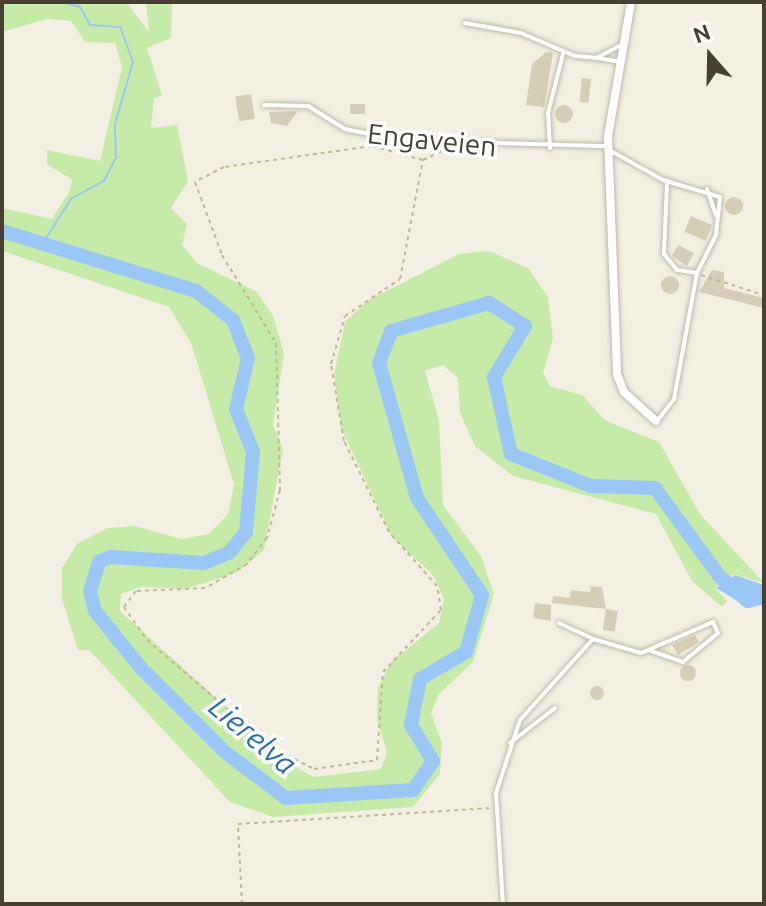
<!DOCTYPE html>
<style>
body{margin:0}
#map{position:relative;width:766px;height:906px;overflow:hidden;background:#f3f0e3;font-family:Ubuntu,sans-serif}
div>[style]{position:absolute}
.green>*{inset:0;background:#c6eba8}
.water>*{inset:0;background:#9ac7f5}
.stream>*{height:2px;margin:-1px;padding:0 1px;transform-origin:1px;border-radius:1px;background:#9ac7f5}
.river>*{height:14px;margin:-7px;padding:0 7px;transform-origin:7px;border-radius:7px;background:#9ac7f5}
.building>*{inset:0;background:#d5cdb8;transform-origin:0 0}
.round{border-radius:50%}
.path>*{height:2px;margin-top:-1px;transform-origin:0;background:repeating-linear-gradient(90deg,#c2b695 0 4px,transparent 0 8px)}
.roads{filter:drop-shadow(0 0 2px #bfb9a5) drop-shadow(0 0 2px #bfb9a5)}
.lane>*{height:4px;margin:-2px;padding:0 2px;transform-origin:2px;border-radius:2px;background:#fff}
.street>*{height:8px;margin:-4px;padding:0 4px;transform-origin:4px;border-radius:4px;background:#fff}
span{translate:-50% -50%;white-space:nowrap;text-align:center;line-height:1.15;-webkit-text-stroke:7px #fff;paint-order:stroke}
.street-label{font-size:28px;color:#454033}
.water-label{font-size:30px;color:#256bb8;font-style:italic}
.frame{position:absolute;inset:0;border:4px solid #454033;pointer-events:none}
.north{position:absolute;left:670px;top:16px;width:80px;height:80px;-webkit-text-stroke:6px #fff;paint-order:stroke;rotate:340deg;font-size:22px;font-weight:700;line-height:32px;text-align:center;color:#454033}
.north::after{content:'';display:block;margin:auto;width:28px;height:36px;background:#454033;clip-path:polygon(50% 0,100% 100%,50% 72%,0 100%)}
</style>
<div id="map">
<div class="green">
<div style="clip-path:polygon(2px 2px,126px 2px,149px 32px,146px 2px,172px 2px,171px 38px,147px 48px,162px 95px,154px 99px,151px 128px,177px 125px,188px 181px,171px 208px,187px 224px,182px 245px,197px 263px,257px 292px,273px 316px,284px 353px,273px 425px,283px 449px,264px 550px,238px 572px,186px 589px,141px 587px,121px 594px,120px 611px,288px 763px,314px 777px,381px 769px,387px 752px,377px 720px,378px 687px,391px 662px,439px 623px,444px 599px,433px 575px,392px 537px,341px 428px,334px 374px,345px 322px,367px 301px,459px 254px,489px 251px,528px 268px,548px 297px,553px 338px,543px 373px,550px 386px,582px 395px,606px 421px,659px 442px,700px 514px,764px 583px,734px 574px,715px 588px,727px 601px,722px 607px,692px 581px,656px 514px,513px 476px,475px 446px,460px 413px,458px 378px,443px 365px,425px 371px,439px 420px,443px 505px,481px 556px,494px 594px,473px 662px,439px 694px,431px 713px,442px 743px,440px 774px,413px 807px,273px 817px,230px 802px,89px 650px,78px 650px,62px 599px,62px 568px,77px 544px,107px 528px,135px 526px,181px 539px,209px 534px,228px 514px,234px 484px,191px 343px,169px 307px,2px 251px,2px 208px,52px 219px,69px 192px,72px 180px,47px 164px,47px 150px,100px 161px,122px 67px,115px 43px,85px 42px,71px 21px,47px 19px,2px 32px)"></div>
</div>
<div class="water">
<div style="clip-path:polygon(735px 575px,764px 585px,764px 602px,736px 600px,716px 588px)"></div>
</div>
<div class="stream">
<div style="left:43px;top:243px;width:52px;rotate:-57.5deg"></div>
<div style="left:71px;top:199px;width:38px;rotate:-29deg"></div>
<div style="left:104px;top:181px;width:27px;rotate:-63deg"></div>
<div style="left:116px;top:157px;width:33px;rotate:-92deg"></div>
<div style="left:115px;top:124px;width:65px;rotate:-73.8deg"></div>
<div style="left:133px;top:62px;width:37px;rotate:-110deg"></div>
<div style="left:120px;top:27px;width:30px;rotate:-176deg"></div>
<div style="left:90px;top:25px;width:21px;rotate:-119deg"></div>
<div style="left:80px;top:7px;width:17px;rotate:-163deg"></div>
</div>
<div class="river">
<div style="left:2px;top:231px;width:203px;rotate:17.2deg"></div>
<div style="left:196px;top:291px;width:47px;rotate:38.1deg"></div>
<div style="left:233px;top:320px;width:41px;rotate:68.5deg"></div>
<div style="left:248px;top:358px;width:52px;rotate:103.2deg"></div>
<div style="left:236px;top:409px;width:46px;rotate:68.4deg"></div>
<div style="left:253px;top:452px;width:80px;rotate:95deg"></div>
<div style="left:246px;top:532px;width:26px;rotate:129deg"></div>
<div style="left:230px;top:552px;width:28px;rotate:157deg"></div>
<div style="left:204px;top:563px;width:94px;rotate:-176.3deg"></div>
<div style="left:110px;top:557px;width:12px;rotate:156deg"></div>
<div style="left:99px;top:562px;width:31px;rotate:107deg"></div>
<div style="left:90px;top:592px;width:20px;rotate:75deg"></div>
<div style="left:95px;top:611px;width:73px;rotate:51.1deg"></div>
<div style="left:141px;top:668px;width:119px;rotate:45deg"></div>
<div style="left:225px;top:752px;width:76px;rotate:37deg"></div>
<div style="left:286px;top:798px;width:127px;rotate:-3.6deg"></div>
<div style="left:413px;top:790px;width:35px;rotate:-55deg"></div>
<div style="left:433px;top:761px;width:42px;rotate:-121.4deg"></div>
<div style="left:411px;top:725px;width:47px;rotate:-78.9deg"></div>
<div style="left:420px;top:679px;width:53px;rotate:-30.4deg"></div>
<div style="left:466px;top:652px;width:59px;rotate:-74.3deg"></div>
<div style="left:482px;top:595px;width:117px;rotate:-123.8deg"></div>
<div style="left:417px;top:498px;width:140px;rotate:-105.7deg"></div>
<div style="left:379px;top:363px;width:34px;rotate:-69deg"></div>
<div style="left:391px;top:331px;width:102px;rotate:-15.9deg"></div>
<div style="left:489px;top:303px;width:43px;rotate:32.6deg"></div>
<div style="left:525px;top:326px;width:60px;rotate:121.3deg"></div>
<div style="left:494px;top:377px;width:79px;rotate:77.6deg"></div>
<div style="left:511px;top:454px;width:86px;rotate:21.8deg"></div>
<div style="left:591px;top:486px;width:64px;rotate:1.8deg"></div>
<div style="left:655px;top:488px;width:110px;rotate:53.9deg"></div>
<div style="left:720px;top:577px;width:37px;rotate:41deg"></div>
<div style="left:748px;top:601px;width:16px;rotate:-14deg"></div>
</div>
<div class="building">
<div style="clip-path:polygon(546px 52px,553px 53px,544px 107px,526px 105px,532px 64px)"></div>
<div style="left:582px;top:78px;width:9px;height:24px;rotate:6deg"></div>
<div style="left:251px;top:94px;width:25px;height:16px;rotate:81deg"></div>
<div style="left:350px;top:104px;width:15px;height:10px"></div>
<div class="round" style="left:555px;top:105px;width:18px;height:18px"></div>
<div style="clip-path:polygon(298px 111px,287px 126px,271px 123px,269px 112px)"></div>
<div class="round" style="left:725px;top:197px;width:18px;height:18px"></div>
<div style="left:691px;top:216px;width:23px;height:17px;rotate:23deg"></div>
<div style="clip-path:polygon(678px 245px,694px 253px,687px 266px,672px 256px)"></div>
<div style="clip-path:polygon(712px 270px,724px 272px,724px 288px,764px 298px,764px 308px,699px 292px)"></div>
<div class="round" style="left:661px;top:276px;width:18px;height:18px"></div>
<div style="clip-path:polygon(591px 586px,602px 587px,606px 609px,552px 603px,553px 596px,570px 598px,571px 590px,590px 592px)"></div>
<div style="clip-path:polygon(535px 603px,551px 605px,551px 621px,533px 618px)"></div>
<div style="left:606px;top:609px;width:12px;height:21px;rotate:9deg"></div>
<div style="clip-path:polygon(695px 635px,699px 642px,678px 655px,672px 645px)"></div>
<div class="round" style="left:680px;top:665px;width:16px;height:16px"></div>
<div class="round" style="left:590px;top:686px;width:14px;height:14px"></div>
</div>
<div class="path">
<div style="left:423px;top:160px;width:53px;rotate:-164.6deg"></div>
<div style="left:372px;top:146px;width:149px;rotate:171.9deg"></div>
<div style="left:224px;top:167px;width:33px;rotate:153deg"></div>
<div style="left:195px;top:182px;width:78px;rotate:69.7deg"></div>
<div style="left:222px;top:255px;width:103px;rotate:58.5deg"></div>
<div style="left:276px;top:343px;width:147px;rotate:88.4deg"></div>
<div style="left:280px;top:490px;width:50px;rotate:105.2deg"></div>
<div style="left:267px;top:538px;width:33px;rotate:128deg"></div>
<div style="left:247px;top:564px;width:48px;rotate:150.3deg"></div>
<div style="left:205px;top:588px;width:69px;rotate:177.5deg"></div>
<div style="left:136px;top:591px;width:20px;rotate:127deg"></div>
<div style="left:124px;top:607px;width:40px;rotate:55.1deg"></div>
<div style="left:147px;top:640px;width:166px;rotate:40.6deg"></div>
<div style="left:273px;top:748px;width:46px;rotate:27.1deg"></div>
<div style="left:314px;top:769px;width:64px;rotate:-8.1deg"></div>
<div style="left:377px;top:760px;width:88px;rotate:-86.1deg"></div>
<div style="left:383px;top:672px;width:85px;rotate:-46.9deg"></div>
<div style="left:441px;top:610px;width:24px;rotate:-99deg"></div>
<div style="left:437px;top:586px;width:72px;rotate:-131.6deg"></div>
<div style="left:389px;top:532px;width:102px;rotate:-116.3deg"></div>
<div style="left:344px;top:441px;width:78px;rotate:-99.6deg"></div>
<div style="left:331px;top:364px;width:50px;rotate:-73.7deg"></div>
<div style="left:345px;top:316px;width:66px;rotate:-33.9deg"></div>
<div style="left:400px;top:279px;width:121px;rotate:-79.1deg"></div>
<div style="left:423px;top:160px;width:29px;rotate:-25deg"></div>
<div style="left:701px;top:275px;width:66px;rotate:17.6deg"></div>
<div style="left:242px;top:904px;width:80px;rotate:-92.9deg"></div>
<div style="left:238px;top:824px;width:253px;rotate:-3.6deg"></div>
</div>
<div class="roads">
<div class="lane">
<div style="left:465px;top:23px;width:57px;rotate:10.1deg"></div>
<div style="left:521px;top:33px;width:59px;rotate:23.1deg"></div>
<div style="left:575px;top:56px;width:21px;rotate:5deg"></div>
<div style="left:596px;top:58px;width:28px;rotate:-27deg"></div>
<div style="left:598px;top:58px;width:23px;rotate:10deg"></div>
<div style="left:264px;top:105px;width:44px;rotate:1.3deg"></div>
<div style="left:308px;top:106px;width:44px;rotate:31.9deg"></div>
<div style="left:345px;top:129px;width:56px;rotate:11.3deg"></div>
<div style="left:400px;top:140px;width:208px;rotate:1.7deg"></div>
<div style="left:550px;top:148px;width:35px;rotate:-93deg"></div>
<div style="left:548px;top:113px;width:61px;rotate:-75.7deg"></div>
<div style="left:611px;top:151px;width:60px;rotate:29.1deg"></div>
<div style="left:663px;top:180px;width:59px;rotate:16.6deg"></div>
<div style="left:720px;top:197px;width:38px;rotate:96deg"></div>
<div style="left:716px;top:235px;width:42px;rotate:116.6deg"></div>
<div style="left:697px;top:273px;width:20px;rotate:-171deg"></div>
<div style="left:677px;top:270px;width:21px;rotate:-129deg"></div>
<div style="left:664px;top:254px;width:73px;rotate:-87.6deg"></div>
<div style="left:707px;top:189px;width:28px;rotate:71deg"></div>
<div style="left:657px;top:421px;width:28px;rotate:-52deg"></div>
<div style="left:674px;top:399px;width:128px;rotate:-79.7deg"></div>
<div style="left:559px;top:623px;width:38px;rotate:25deg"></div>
<div style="left:510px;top:743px;width:57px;rotate:-37.9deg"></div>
<div style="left:503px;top:904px;width:111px;rotate:-93.6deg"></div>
<div style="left:496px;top:793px;width:77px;rotate:-71.8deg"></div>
<div style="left:520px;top:720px;width:109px;rotate:-48deg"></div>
<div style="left:593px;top:639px;width:50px;rotate:16.3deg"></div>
<div style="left:641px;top:653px;width:78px;rotate:-23.3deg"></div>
<div style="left:713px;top:622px;width:12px;rotate:66deg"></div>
<div style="left:718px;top:633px;width:45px;rotate:140.4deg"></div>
<div style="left:683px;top:662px;width:34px;rotate:-161deg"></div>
</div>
<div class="street">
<div style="left:631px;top:2px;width:137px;rotate:99.7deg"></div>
<div style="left:608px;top:137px;width:237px;rotate:87.8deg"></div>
<div style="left:617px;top:374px;width:19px;rotate:69deg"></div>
<div style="left:624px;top:392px;width:43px;rotate:42.2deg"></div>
</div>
</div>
<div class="street-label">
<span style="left:432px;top:140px;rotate:6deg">Engaveien</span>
</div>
<div class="water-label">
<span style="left:253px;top:735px;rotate:40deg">Lierelva</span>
</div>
<div class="frame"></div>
<div class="north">N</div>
</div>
